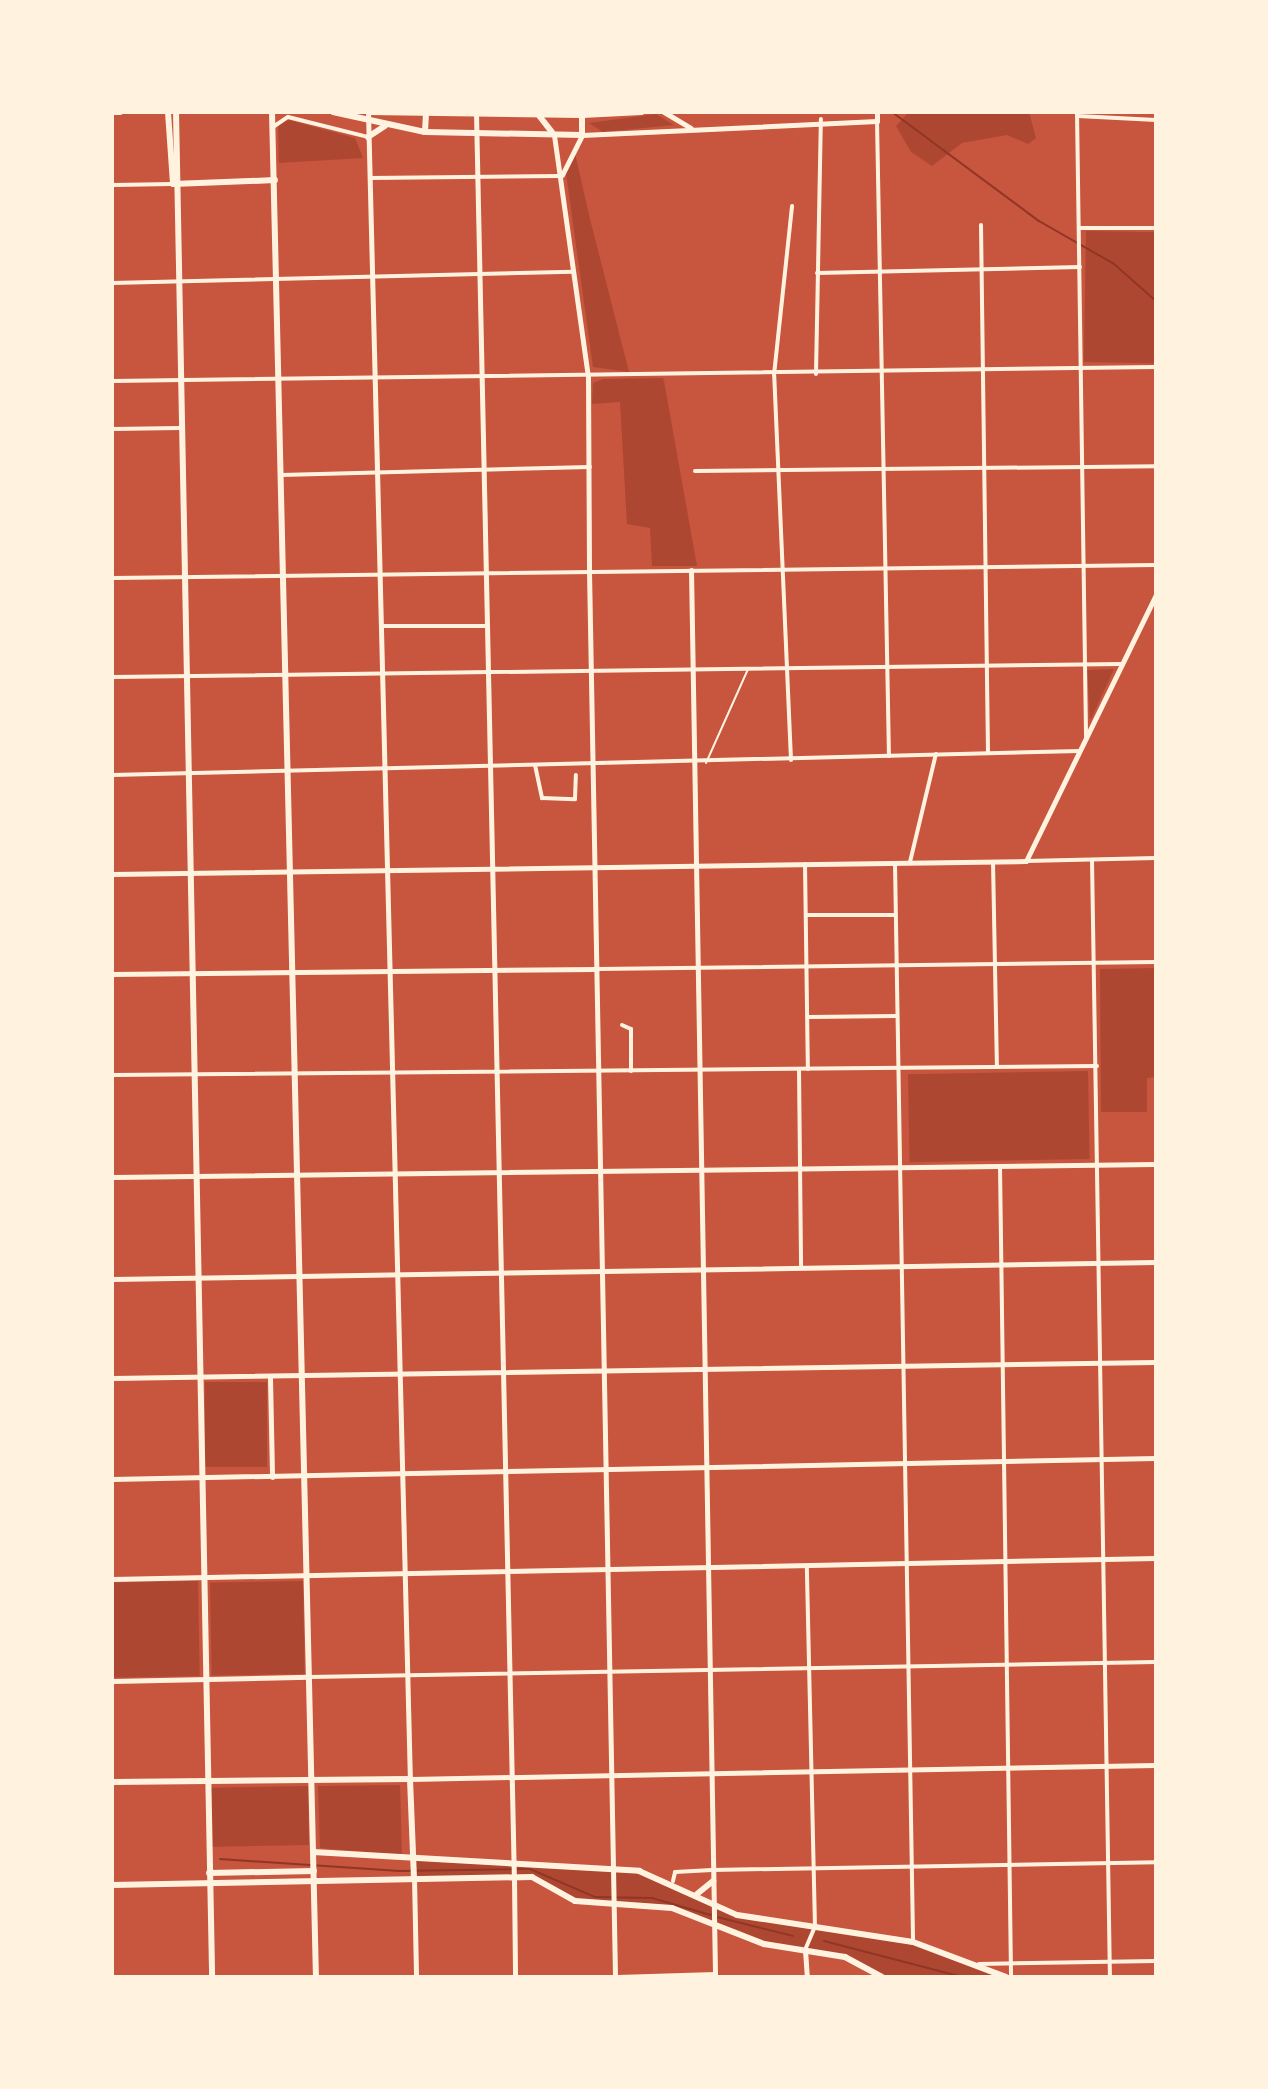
<!DOCTYPE html>
<style>
body{margin:0}
#map{position:relative;width:1268px;height:2089px;overflow:hidden;background:#c8553d;font-family:Lato,sans-serif}
div>[style]{position:absolute}
.green>*{inset:0;background:#ae4732;transform-origin:0 0}
.stream>*{height:2px;margin:-1px;padding:0 1px;transform-origin:1px;border-radius:1px;background:#8f3625}
.service>*{height:2px;margin:-1px;padding:0 1px;transform-origin:1px;border-radius:1px;background:#fff3e0}
.minor>*{height:4px;margin:-2px;padding:0 2px;transform-origin:2px;border-radius:2px;background:#fff3e0}
.tertiary>*{height:5px;margin:-2.5px;padding:0 2.5px;transform-origin:2.5px;border-radius:2.5px;background:#fff3e0}
.secondary>*{height:5px;margin:-2.5px;padding:0 2.5px;transform-origin:2.5px;border-radius:2.5px;background:#fff3e0}
.primary>*{height:6px;margin:-3px;padding:0 3px;transform-origin:3px;border-radius:3px;background:#fff3e0}
span{translate:-50% -50%;white-space:nowrap;text-align:center;line-height:1.15;-webkit-text-stroke:8px #fff3e0;paint-order:stroke}
.frame{position:absolute;inset:0;border:114px solid #fff3e0;pointer-events:none}
</style>
<div id="map">
<div class="green">
<div style="clip-path:polygon(909px 112px,1029px 112px,1036px 138px,1028px 144px,1007px 135px,962px 143px,932px 166px,911px 152px,896px 126px)"></div>
<div style="clip-path:polygon(656px 114px,674px 125px,603px 132px,589px 123px)"></div>
<div style="clip-path:polygon(289px 120px,355px 138px,363px 158px,279px 163px,278px 123px)"></div>
<div style="clip-path:polygon(575px 153px,589px 215px,629px 372px,593px 367px,566px 173px)"></div>
<div style="left:1086px;top:231px;width:70px;height:131px;rotate:1deg"></div>
<div style="clip-path:polygon(663px 378px,664px 381px,697px 566px,652px 566px,650px 528px,627px 524px,620px 402px,592px 404px,593px 383px,603px 379px)"></div>
<div style="clip-path:polygon(1114px 669px,1091px 719px,1090px 719px,1087px 670px)"></div>
<div style="clip-path:polygon(1156px 968px,1156px 1077px,1147px 1078px,1147px 1112px,1101px 1112px,1100px 969px)"></div>
<div style="left:1088px;top:1071px;width:88px;height:180px;rotate:89deg"></div>
<div style="left:267px;top:1382px;width:85px;height:62px;rotate:90deg"></div>
<div style="left:198px;top:1581px;width:95px;height:86px;rotate:89deg"></div>
<div style="left:303px;top:1581px;width:93px;height:93px;rotate:89deg"></div>
<div style="clip-path:polygon(400px 1785px,402px 1855px,320px 1848px,318px 1786px)"></div>
<div style="left:308px;top:1786px;width:59px;height:97px;rotate:89deg"></div>
<div style="clip-path:polygon(414px 1861px,639px 1871px,737px 1915px,913px 1942px,1006px 1977px,882px 1977px,861px 1963px,764px 1944px,672px 1908px,575px 1901px,532px 1877px,414px 1878px)"></div>
</div>
<div class="stream">
<div style="left:892px;top:112px;width:183px;rotate:36.6deg"></div>
<div style="left:1039px;top:221px;width:86px;rotate:29.8deg"></div>
<div style="left:1114px;top:264px;width:56px;rotate:41.4deg"></div>
<div style="left:220px;top:1859px;width:180px;rotate:3.8deg"></div>
<div style="left:400px;top:1871px;width:130px;rotate:-0.9deg"></div>
<div style="left:530px;top:1869px;width:71px;rotate:23.3deg"></div>
<div style="left:595px;top:1897px;width:57px;rotate:1deg"></div>
<div style="left:652px;top:1898px;width:61px;rotate:16.1deg"></div>
<div style="left:717px;top:1917px;width:78px;rotate:14deg"></div>
<div style="left:824px;top:1941px;width:143px;rotate:14.6deg"></div>
</div>
<div class="service">
<div style="left:706px;top:763px;width:103px;rotate:-65.9deg"></div>
</div>
<div class="minor">
<div style="left:1077px;top:112px;width:625px;rotate:89.17deg"></div>
<div style="left:1078px;top:116px;width:78px;rotate:2.9deg"></div>
<div style="left:877px;top:121px;width:635px;rotate:88.92deg"></div>
<div style="left:273px;top:127px;width:18px;rotate:-34deg"></div>
<div style="left:288px;top:117px;width:82px;rotate:14deg"></div>
<div style="left:370px;top:178px;width:190px;rotate:-0.6deg"></div>
<div style="left:112px;top:185px;width:61px;rotate:-0.9deg"></div>
<div style="left:981px;top:225px;width:526px;rotate:89.24deg"></div>
<div style="left:1080px;top:228px;width:76px"></div>
<div style="left:817px;top:273px;width:263px;rotate:-1.3deg"></div>
<div style="left:112px;top:283px;width:461px;rotate:-1.4deg"></div>
<div style="left:816px;top:374px;width:255px;rotate:-88.9deg"></div>
<div style="left:112px;top:381px;width:1044px;rotate:-0.77deg"></div>
<div style="left:112px;top:429px;width:68px;rotate:-0.8deg"></div>
<div style="left:695px;top:471px;width:461px;rotate:-0.6deg"></div>
<div style="left:281px;top:475px;width:309px;rotate:-1.5deg"></div>
<div style="left:112px;top:578px;width:1044px;rotate:-0.71deg"></div>
<div style="left:382px;top:626px;width:105px"></div>
<div style="left:112px;top:677px;width:1010px;rotate:-0.74deg"></div>
<div style="left:791px;top:760px;width:385px;rotate:-92.5deg"></div>
<div style="left:774px;top:375px;width:170px;rotate:-83.9deg"></div>
<div style="left:535px;top:765px;width:34px;rotate:78deg"></div>
<div style="left:542px;top:798px;width:33px;rotate:2deg"></div>
<div style="left:575px;top:799px;width:24px;rotate:-88deg"></div>
<div style="left:112px;top:775px;width:968px;rotate:-1.42deg"></div>
<div style="left:1092px;top:860px;width:1117px;rotate:89.08deg"></div>
<div style="left:1026px;top:861px;width:130px;rotate:-1.3deg"></div>
<div style="left:910px;top:862px;width:111px;rotate:-76.5deg"></div>
<div style="left:993px;top:862px;width:204px;rotate:88.9deg"></div>
<div style="left:895px;top:863px;width:1079px;rotate:89.04deg"></div>
<div style="left:805px;top:864px;width:205px;rotate:89.2deg"></div>
<div style="left:806px;top:915px;width:88px"></div>
<div style="left:597px;top:969px;width:559px;rotate:-0.72deg"></div>
<div style="left:809px;top:1017px;width:88px;rotate:-0.7deg"></div>
<div style="left:622px;top:1025px;width:10px;rotate:24deg"></div>
<div style="left:631px;top:1029px;width:42px;rotate:90deg"></div>
<div style="left:799px;top:1069px;width:199px;rotate:89.4deg"></div>
<div style="left:112px;top:1075px;width:985px;rotate:-0.52deg"></div>
<div style="left:1000px;top:1166px;width:811px;rotate:89.22deg"></div>
<div style="left:309px;top:1677px;width:847px;rotate:-1.01deg"></div>
<div style="left:673px;top:1881px;width:9px;rotate:-77deg"></div>
<div style="left:675px;top:1872px;width:37px;rotate:-3deg"></div>
<div style="left:712px;top:1870px;width:444px;rotate:-1deg"></div>
<div style="left:805px;top:1950px;width:25px;rotate:-67deg"></div>
<div style="left:815px;top:1927px;width:361px;rotate:-91.3deg"></div>
<div style="left:979px;top:1964px;width:177px;rotate:-1deg"></div>
</div>
<div class="tertiary">
<div style="left:664px;top:112px;width:31px;rotate:31deg"></div>
<div style="left:582px;top:115px;width:59px;rotate:-2.9deg"></div>
<div style="left:554px;top:135px;width:244px;rotate:82deg"></div>
<div style="left:588px;top:377px;width:194px;rotate:89.7deg"></div>
<div style="left:562px;top:175px;width:45px;rotate:-63.4deg"></div>
<div style="left:582px;top:135px;width:295px;rotate:-2.7deg"></div>
<div style="left:877px;top:121px;width:9px;rotate:-90deg"></div>
<div style="left:691px;top:570px;width:1407px;rotate:89.02deg"></div>
<div style="left:1026px;top:861px;width:297px;rotate:-64deg"></div>
<div style="left:112px;top:1378px;width:1044px;rotate:-0.88deg"></div>
<div style="left:270px;top:1378px;width:99px;rotate:88.8deg"></div>
<div style="left:112px;top:1479px;width:1044px;rotate:-1.15deg"></div>
<div style="left:112px;top:1579px;width:1044px;rotate:-1.15deg"></div>
<div style="left:112px;top:1681px;width:197px;rotate:-1.2deg"></div>
<div style="left:410px;top:1779px;width:746px;rotate:-1.08deg"></div>
<div style="left:514px;top:1877px;width:100px;rotate:89.4deg"></div>
<div style="left:805px;top:1950px;width:27px;rotate:86deg"></div>
<div style="left:617px;top:1977px;width:98px;rotate:-1.8deg"></div>
</div>
<div class="secondary">
<div style="left:368px;top:112px;width:1668px;rotate:88.56deg"></div>
<div style="left:476px;top:113px;width:1764px;rotate:88.77deg"></div>
<div style="left:589px;top:571px;width:1406px;rotate:88.94deg"></div>
<div style="left:112px;top:874px;width:914px;rotate:-0.81deg"></div>
<div style="left:112px;top:974px;width:485px;rotate:-0.6deg"></div>
<div style="left:112px;top:1177px;width:1044px;rotate:-0.71deg"></div>
<div style="left:112px;top:1279px;width:1044px;rotate:-0.93deg"></div>
<div style="left:414px;top:1878px;width:99px;rotate:88.8deg"></div>
</div>
<div class="primary">
<div style="left:112px;top:112px;width:8px"></div>
<div style="left:168px;top:112px;width:72px;rotate:86deg"></div>
<div style="left:176px;top:112px;width:1865px;rotate:88.89deg"></div>
<div style="left:272px;top:112px;width:1866px;rotate:88.65deg"></div>
<div style="left:333px;top:112px;width:94px;rotate:12.3deg"></div>
<div style="left:425px;top:132px;width:157px;rotate:1.1deg"></div>
<div style="left:582px;top:135px;width:20px;rotate:-90deg"></div>
<div style="left:582px;top:115px;width:213px;rotate:-179.2deg"></div>
<div style="left:537px;top:113px;width:24px;rotate:52deg"></div>
<div style="left:425px;top:132px;width:19px;rotate:-87deg"></div>
<div style="left:368px;top:137px;width:20px;rotate:-33deg"></div>
<div style="left:173px;top:184px;width:102px;rotate:-2.2deg"></div>
<div style="left:112px;top:1782px;width:298px;rotate:-0.6deg"></div>
<div style="left:410px;top:1779px;width:99px;rotate:87.7deg"></div>
<div style="left:313px;top:1852px;width:327px;rotate:3.3deg"></div>
<div style="left:639px;top:1871px;width:107px;rotate:24.2deg"></div>
<div style="left:737px;top:1915px;width:178px;rotate:8.7deg"></div>
<div style="left:913px;top:1942px;width:99px;rotate:20.6deg"></div>
<div style="left:209px;top:1873px;width:105px;rotate:-1.1deg"></div>
<div style="left:112px;top:1885px;width:420px;rotate:-1.1deg"></div>
<div style="left:532px;top:1877px;width:49px;rotate:29.2deg"></div>
<div style="left:575px;top:1901px;width:97px;rotate:4.1deg"></div>
<div style="left:672px;top:1908px;width:99px;rotate:21.4deg"></div>
<div style="left:764px;top:1944px;width:82px;rotate:9.1deg"></div>
<div style="left:845px;top:1957px;width:42px;rotate:28.4deg"></div>
<div style="left:697px;top:1894px;width:21px;rotate:-39deg"></div>
</div>
<div class="frame"></div>
</div>
